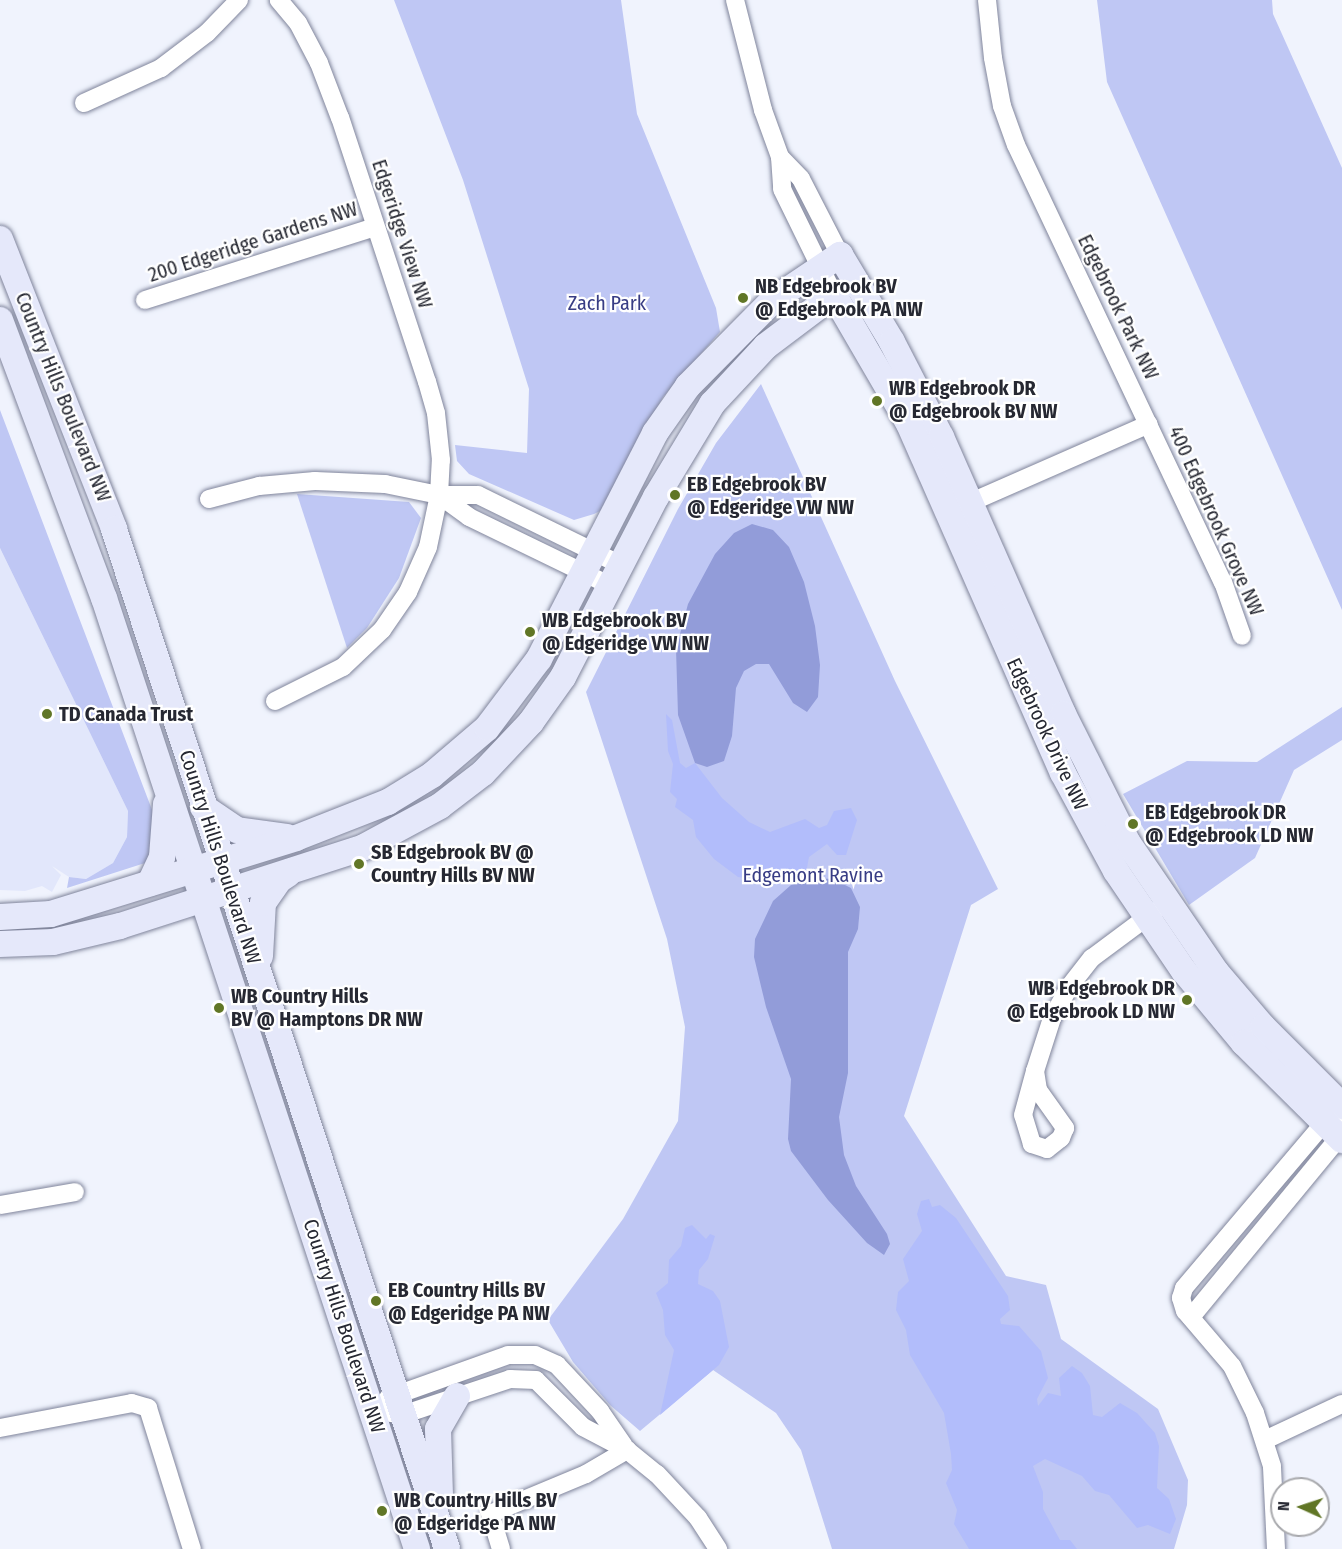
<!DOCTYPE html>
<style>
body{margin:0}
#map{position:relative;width:1342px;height:1549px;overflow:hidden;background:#f0f3fd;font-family:"Fira Sans Condensed",sans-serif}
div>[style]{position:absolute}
.built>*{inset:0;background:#e2e7fb}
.green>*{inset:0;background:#bfc7f4}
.forest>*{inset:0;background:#b2bdfb}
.water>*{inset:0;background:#929cd9}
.roads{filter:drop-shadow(0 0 2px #7f849b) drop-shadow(0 0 2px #7f849b)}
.street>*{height:18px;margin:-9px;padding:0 9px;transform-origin:9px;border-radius:9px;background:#fff}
.secondary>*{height:26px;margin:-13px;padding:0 13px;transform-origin:13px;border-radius:13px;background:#e5e8fa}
.dots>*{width:16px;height:16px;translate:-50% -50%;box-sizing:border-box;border:3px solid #fff;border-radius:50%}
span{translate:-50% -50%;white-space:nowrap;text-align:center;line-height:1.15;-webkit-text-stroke:4.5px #fff;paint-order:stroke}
.street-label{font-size:20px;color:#262832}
.poi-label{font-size:20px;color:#262832;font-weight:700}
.left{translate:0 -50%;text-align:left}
.right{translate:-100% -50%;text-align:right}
.park-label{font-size:20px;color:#383d85}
.north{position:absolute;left:1270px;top:1477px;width:60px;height:60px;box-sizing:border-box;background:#fff;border:2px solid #a8a9ad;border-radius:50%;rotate:273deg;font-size:16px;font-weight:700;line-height:24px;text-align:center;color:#262832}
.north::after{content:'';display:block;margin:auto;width:21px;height:27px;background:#617626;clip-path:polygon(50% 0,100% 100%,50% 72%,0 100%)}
</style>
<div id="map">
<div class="built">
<div style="clip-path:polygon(0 548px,128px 811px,127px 837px,113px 863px,86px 879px,69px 877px,52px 866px,61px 875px,52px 892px,42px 886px,25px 891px,0 890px)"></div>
</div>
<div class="green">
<div style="clip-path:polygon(394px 0,621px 0,637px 114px,716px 308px,720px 332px,663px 397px,602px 510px,594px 514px,574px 520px,469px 474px,457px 461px,455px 445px,527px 453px,529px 389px,463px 180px)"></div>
<div style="clip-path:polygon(1097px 0,1272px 0,1273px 14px,1342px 168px,1342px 610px,1107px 82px)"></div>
<div style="clip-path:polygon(761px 384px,895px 681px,998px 889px,971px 905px,904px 1116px,1006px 1276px,1046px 1285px,1061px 1339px,1158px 1409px,1188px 1480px,1187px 1505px,1174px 1549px,832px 1549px,801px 1450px,776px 1413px,713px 1370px,640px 1431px,610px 1405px,573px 1362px,548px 1320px,623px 1219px,678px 1121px,685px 1027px,667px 939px,586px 692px,678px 509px,716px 443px)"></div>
<div style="clip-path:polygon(0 410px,154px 815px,150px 853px,145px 863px,67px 888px,69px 877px,86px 879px,113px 863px,127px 837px,128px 811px,0 548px)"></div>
<div style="clip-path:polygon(297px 494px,409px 502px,421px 518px,399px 578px,367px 628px,347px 648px)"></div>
<div style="clip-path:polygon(1342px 707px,1342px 740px,1294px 770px,1255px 858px,1189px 905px,1123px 794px,1187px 761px,1257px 762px)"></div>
</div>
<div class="forest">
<div style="clip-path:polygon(666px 714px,672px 720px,680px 763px,686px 768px,695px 763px,722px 798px,749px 822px,770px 832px,805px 819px,819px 828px,827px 825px,834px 811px,851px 808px,857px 820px,846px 855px,837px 855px,827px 844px,809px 857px,806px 873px,774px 881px,769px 873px,761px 871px,753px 879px,738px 877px,714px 859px,696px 837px,693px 820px,675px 807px,677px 799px,670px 792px,673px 764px,668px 751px)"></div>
<div style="clip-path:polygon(929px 1199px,932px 1207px,940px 1205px,956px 1218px,1008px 1296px,1010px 1310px,1000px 1319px,1001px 1324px,1019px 1326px,1041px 1351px,1048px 1378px,1037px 1399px,1038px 1406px,1048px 1393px,1061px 1396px,1059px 1378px,1072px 1366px,1082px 1373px,1090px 1386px,1093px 1415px,1102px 1417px,1120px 1403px,1137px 1413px,1155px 1433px,1159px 1446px,1157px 1488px,1169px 1499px,1176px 1519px,1170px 1534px,1148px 1525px,1137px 1528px,1109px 1495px,1095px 1491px,1082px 1476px,1045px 1459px,1033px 1466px,1043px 1492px,1043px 1509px,1060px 1540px,1070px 1540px,1077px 1549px,969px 1549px,954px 1524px,957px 1510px,946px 1483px,952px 1470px,951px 1454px,944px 1413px,910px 1355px,906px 1330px,896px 1310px,898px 1292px,909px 1281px,903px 1259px,922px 1231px,917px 1214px,921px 1201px)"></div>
<div style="clip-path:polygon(692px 1225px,706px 1239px,710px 1234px,715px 1236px,708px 1259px,699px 1270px,698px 1284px,713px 1291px,720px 1301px,729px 1347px,719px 1365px,660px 1415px,674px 1350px,665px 1335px,663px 1310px,656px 1293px,668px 1283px,669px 1260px,681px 1246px,685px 1228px)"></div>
</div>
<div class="water">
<div style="clip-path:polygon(752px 524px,773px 530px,789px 547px,804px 582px,815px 626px,820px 665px,818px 697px,807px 712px,793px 703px,769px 664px,756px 664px,744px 671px,736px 688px,732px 736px,724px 761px,707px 767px,695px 763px,678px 715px,676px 649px,688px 604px,715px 554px,734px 533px)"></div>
<div style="clip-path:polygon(813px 878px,833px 879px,851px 888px,860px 907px,858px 929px,848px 952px,848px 1073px,839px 1117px,844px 1155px,856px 1186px,887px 1234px,890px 1244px,884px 1255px,867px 1243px,828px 1200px,791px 1151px,788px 1139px,791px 1079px,766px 1007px,754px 957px,755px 939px,773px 901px,791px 885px)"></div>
</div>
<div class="roads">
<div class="street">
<div style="left:735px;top:0;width:114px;rotate:75.7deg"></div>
<div style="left:763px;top:110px;width:50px;rotate:70.1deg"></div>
<div style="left:780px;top:157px;width:32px;rotate:86deg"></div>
<div style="left:782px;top:189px;width:118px;rotate:63.9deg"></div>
<div style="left:834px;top:295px;width:12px;rotate:-31deg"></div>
<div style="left:987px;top:0;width:58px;rotate:84.1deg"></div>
<div style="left:993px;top:58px;width:49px;rotate:79.4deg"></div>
<div style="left:1002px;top:106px;width:41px;rotate:70.3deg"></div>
<div style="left:1016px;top:145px;width:484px;rotate:64.7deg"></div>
<div style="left:1223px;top:582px;width:57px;rotate:70.6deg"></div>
<div style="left:84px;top:103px;width:85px;rotate:-24.4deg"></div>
<div style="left:161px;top:68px;width:58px;rotate:-37.3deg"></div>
<div style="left:207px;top:33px;width:46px;rotate:-45.9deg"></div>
<div style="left:780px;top:157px;width:30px;rotate:46deg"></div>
<div style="left:801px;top:179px;width:85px;rotate:62.8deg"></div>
<div style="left:145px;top:300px;width:241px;rotate:-17.6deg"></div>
<div style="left:439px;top:495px;width:37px;rotate:36deg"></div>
<div style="left:469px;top:517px;width:158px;rotate:25.9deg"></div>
<div style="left:209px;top:499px;width:52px;rotate:-14.6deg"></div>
<div style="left:259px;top:486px;width:56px;rotate:-5.1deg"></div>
<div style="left:315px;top:481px;width:70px;rotate:2.5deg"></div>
<div style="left:385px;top:484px;width:55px;rotate:11.5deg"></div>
<div style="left:439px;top:495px;width:39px"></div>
<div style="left:478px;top:495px;width:159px;rotate:26.1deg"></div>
<div style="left:960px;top:507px;width:206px;rotate:-23.7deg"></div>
<div style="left:275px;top:701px;width:76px;rotate:-26.6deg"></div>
<div style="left:343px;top:667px;width:54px;rotate:-43.5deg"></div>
<div style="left:382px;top:630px;width:46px;rotate:-55.6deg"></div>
<div style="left:408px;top:592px;width:49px;rotate:-66deg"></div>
<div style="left:428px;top:547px;width:53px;rotate:-78.1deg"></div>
<div style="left:439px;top:495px;width:35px;rotate:-87deg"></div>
<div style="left:441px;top:460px;width:47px;rotate:-96.1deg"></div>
<div style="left:436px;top:413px;width:32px;rotate:-106deg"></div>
<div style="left:427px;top:382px;width:278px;rotate:-108.2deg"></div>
<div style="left:340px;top:118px;width:59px;rotate:-110.9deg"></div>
<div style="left:319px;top:63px;width:45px;rotate:-117.7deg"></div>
<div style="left:298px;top:23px;width:30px;rotate:-130deg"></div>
<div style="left:1035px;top:1071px;width:19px;rotate:81deg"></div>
<div style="left:1038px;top:1090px;width:47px;rotate:54.6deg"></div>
<div style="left:1065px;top:1128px;width:11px;rotate:112deg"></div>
<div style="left:1061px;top:1138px;width:18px;rotate:142deg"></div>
<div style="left:1047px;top:1149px;width:16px;rotate:-162deg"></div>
<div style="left:1032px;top:1144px;width:30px;rotate:-107deg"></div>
<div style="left:1023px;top:1115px;width:46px;rotate:-74.7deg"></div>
<div style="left:1035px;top:1071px;width:56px;rotate:-72.2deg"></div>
<div style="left:1052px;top:1018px;width:35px;rotate:-61deg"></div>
<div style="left:1069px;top:987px;width:37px;rotate:-52deg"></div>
<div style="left:1092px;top:958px;width:79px;rotate:-36.7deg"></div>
<div style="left:0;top:1205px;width:76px;rotate:-9.8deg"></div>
<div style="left:1191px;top:1317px;width:237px;rotate:-50.5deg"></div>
<div style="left:388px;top:1398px;width:127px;rotate:-19.7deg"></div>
<div style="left:508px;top:1355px;width:27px"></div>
<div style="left:535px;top:1355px;width:24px;rotate:24deg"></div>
<div style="left:557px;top:1365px;width:63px;rotate:46.9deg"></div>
<div style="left:600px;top:1411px;width:42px;rotate:55.6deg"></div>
<div style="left:372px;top:1410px;width:30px;rotate:9deg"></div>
<div style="left:402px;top:1415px;width:114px;rotate:-18.4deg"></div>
<div style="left:510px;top:1379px;width:26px;rotate:2deg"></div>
<div style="left:536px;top:1380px;width:66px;rotate:45deg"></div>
<div style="left:583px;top:1427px;width:50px;rotate:27.6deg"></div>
<div style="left:627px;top:1450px;width:38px;rotate:39deg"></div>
<div style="left:657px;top:1474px;width:60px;rotate:47deg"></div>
<div style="left:698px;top:1518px;width:37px;rotate:57deg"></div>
<div style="left:0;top:1428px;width:134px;rotate:-10.7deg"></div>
<div style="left:132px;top:1403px;width:17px;rotate:17deg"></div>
<div style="left:148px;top:1408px;width:148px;rotate:72.7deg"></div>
<div style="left:1265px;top:1440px;width:85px;rotate:-25.1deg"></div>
<div style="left:501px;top:1549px;width:37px;rotate:-107deg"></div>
<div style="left:490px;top:1514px;width:104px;rotate:-22.6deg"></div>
<div style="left:586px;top:1474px;width:48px;rotate:-30.3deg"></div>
<div style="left:1276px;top:1549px;width:83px;rotate:-92.8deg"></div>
<div style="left:1272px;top:1466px;width:56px;rotate:-107.8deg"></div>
<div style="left:1255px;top:1413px;width:52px;rotate:-116.1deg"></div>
<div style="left:1232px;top:1366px;width:72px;rotate:-130.5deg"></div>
<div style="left:1185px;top:1311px;width:14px;rotate:-107deg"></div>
<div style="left:1181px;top:1298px;width:10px;rotate:-73deg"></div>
<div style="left:1184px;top:1288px;width:216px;rotate:-49.7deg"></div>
<div style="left:1324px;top:1123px;width:13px;rotate:-29deg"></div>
</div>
<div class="secondary">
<div style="left:0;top:239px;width:312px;rotate:68.5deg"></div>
<div style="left:114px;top:529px;width:1073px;rotate:71.92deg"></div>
<div style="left:0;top:320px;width:297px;rotate:69.5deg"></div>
<div style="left:104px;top:598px;width:1001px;rotate:71.78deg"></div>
<div style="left:203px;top:807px;width:41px;rotate:34.1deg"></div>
<div style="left:237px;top:830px;width:50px;rotate:8deg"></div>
<div style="left:150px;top:883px;width:29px;rotate:-65deg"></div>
<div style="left:162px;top:857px;width:53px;rotate:-85.7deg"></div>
<div style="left:0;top:917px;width:51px;rotate:-3.4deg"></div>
<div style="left:51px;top:914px;width:257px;rotate:-17.2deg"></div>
<div style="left:296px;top:838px;width:99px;rotate:-21.4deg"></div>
<div style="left:388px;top:802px;width:52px;rotate:-31.5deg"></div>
<div style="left:432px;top:775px;width:72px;rotate:-40.5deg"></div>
<div style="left:487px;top:728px;width:86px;rotate:-53deg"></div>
<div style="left:539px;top:659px;width:254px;rotate:-62.8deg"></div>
<div style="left:655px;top:433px;width:57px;rotate:-54.9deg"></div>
<div style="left:688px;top:386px;width:121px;rotate:-45.3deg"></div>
<div style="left:773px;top:300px;width:81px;rotate:-33.9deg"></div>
<div style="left:840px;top:255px;width:101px;rotate:59.1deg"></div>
<div style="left:892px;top:342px;width:107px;rotate:62.7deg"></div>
<div style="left:941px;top:437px;width:303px;rotate:66.2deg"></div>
<div style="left:1063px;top:714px;width:144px;rotate:63.3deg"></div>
<div style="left:1128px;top:843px;width:156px;rotate:55.7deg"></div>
<div style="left:1216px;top:972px;width:72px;rotate:49.5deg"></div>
<div style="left:1263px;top:1027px;width:112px;rotate:45deg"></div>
<div style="left:0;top:944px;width:53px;rotate:-2.2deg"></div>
<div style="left:53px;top:942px;width:69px;rotate:-13.4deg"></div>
<div style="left:120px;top:926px;width:256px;rotate:-17.9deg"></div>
<div style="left:364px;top:847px;width:86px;rotate:-28.3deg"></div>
<div style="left:440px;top:806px;width:54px;rotate:-37.5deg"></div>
<div style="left:483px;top:773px;width:70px;rotate:-46.7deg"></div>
<div style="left:531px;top:722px;width:55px;rotate:-54.6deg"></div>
<div style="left:563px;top:677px;width:203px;rotate:-62.7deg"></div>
<div style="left:656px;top:497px;width:109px;rotate:-58.9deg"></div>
<div style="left:712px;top:404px;width:79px;rotate:-47deg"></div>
<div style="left:766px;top:346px;width:85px;rotate:-36.9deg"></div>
<div style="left:834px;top:295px;width:149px;rotate:59.8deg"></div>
<div style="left:909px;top:424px;width:381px;rotate:66.2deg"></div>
<div style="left:1063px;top:773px;width:111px;rotate:61.6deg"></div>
<div style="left:1116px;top:871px;width:121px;rotate:55.8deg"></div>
<div style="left:1184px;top:971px;width:94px;rotate:50.2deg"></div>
<div style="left:1244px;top:1043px;width:138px;rotate:44.7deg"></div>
<div style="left:260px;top:956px;width:53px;rotate:-86.8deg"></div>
<div style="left:263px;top:903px;width:28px;rotate:-55deg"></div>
<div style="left:279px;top:880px;width:11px;rotate:-34deg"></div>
<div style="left:440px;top:1496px;width:67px;rotate:-91.7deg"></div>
<div style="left:438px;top:1429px;width:38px;rotate:-60deg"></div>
</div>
</div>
<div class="dots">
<div style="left:743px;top:298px;background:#617626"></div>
<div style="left:877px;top:401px;background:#617626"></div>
<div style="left:675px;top:495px;background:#617626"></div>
<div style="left:530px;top:632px;background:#617626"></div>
<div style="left:47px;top:714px;background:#617626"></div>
<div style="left:1133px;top:824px;background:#617626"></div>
<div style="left:359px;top:864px;background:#617626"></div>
<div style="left:1187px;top:1000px;background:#617626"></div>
<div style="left:219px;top:1008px;background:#617626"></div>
<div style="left:376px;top:1301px;background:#617626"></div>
<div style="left:382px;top:1511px;background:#617626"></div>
</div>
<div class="street-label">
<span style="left:402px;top:234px;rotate:72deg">Edgeridge View NW</span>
<span style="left:253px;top:242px;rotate:-18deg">200 Edgeridge Gardens NW</span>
<span style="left:1118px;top:307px;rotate:64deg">Edgebrook Park NW</span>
<span style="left:63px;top:397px;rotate:68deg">Country Hills Boulevard NW</span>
<span style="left:1216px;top:521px;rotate:66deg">400 Edgebrook Grove NW</span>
<span style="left:1047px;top:734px;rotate:65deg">Edgebrook Drive NW</span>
<span style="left:220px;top:857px;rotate:72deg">Country Hills Boulevard NW</span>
<span style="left:344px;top:1326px;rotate:72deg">Country Hills Boulevard NW</span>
</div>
<div class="poi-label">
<span class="left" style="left:755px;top:298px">NB Edgebrook BV<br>@ Edgebrook PA NW</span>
<span class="left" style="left:889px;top:400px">WB Edgebrook DR<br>@ Edgebrook BV NW</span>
<span class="left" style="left:687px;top:496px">EB Edgebrook BV<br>@ Edgeridge VW NW</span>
<span class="left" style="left:542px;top:632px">WB Edgebrook BV<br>@ Edgeridge VW NW</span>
<span class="left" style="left:59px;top:714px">TD Canada Trust</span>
<span class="left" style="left:1145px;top:824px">EB Edgebrook DR<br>@ Edgebrook LD NW</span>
<span class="left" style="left:371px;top:864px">SB Edgebrook BV @<br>Country Hills BV NW</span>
<span class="right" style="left:1175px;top:1000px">WB Edgebrook DR<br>@ Edgebrook LD NW</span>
<span class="left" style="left:231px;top:1008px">WB Country Hills<br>BV @ Hamptons DR NW</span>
<span class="left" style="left:388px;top:1302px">EB Country Hills BV<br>@ Edgeridge PA NW</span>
<span class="left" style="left:394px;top:1512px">WB Country Hills BV<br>@ Edgeridge PA NW</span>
</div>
<div class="park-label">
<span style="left:607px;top:303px">Zach Park</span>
<span style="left:813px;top:875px">Edgemont Ravine</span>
</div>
<div class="north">N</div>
</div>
